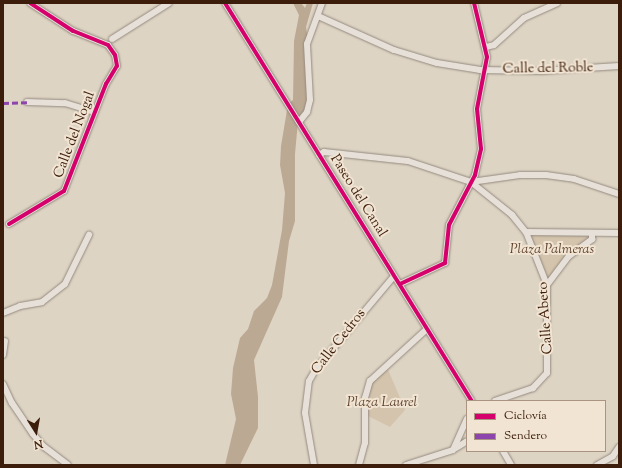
<!DOCTYPE html>
<meta charset="utf-8">
<style>
body{margin:0}
#map{position:relative;width:622px;height:468px;overflow:hidden;background:#ded4c4;font-family:"Sorts Mill Goudy",serif}
div>[style]{position:absolute}
.green>*{inset:0;background:#d4c4ad}
.water>*{inset:0;background:#bca993}
.roads{filter:drop-shadow(0 0 1px #948a7f) drop-shadow(0 0 1px #948a7f)}
.minor>*{height:6px;margin:-3px;padding:0 3px;transform-origin:3px;border-radius:3px;background:#e6e0d8}
.quiet>*{height:3px;margin-top:-1.5px;transform-origin:0;background:repeating-linear-gradient(90deg,#8e44ad 0 6px,transparent 0 9px)}
.cycleway>*{height:4px;margin:-2px;padding:0 2px;transform-origin:2px;border-radius:2px;background:#d6006c}
span{translate:-50% -50%;white-space:nowrap;text-align:center;line-height:1.15;-webkit-text-stroke:4px #f1e4d2;paint-order:stroke}
.street-label{font-size:14px;color:#3c1d0b}
.park-label{font-size:14px;color:#60442f;font-style:italic}
.frame{position:absolute;inset:0;border:4px solid #3c1d0b;pointer-events:none}
.legend{position:absolute;left:466px;top:400px;width:140px;height:52px;box-sizing:border-box;background:#f1e4d2;border:1px solid #a99482;margin:0;padding:5px 7px;list-style:none;font-size:12px;color:#3c1d0b}
.legend li{display:flex;align-items:center;gap:8px;height:20px}
.legend b{width:20px;border:1px solid #a99482}
.north{position:absolute;left:16px;top:412px;width:40px;height:40px;-webkit-text-stroke:3px #f1e4d2;paint-order:stroke;rotate:169deg;font-size:11px;font-weight:700;line-height:16px;text-align:center;color:#3c1d0b}
.north::after{content:'';display:block;margin:auto;width:14px;height:18px;background:#3c1d0b;clip-path:polygon(50% 0,100% 100%,50% 72%,0 100%)}
</style>
<div id="map">
<div class="green">
<div style="clip-path:polygon(526px 232px,592px 233px,592px 239px,580px 247px,547px 285px)"></div>
<div style="clip-path:polygon(387px 367px,405px 410px,390px 427px,366px 415px,368px 387px)"></div>
</div>
<div class="water">
<div style="clip-path:polygon(293px 3px,301px 3px,305px 8px,307px 3px,313px 3px,306px 27px,308px 39px,308px 106px,298px 121px,295px 154px,295px 221px,289px 241px,282px 297px,254px 360px,258px 397px,258px 428px,240px 465px,225px 465px,236px 419px,231px 394px,233px 368px,240px 338px,248px 329px,254px 311px,267px 298px,272px 285px,282px 230px,285px 193px,280px 165px,281px 146px,288px 104px,293px 100px,294px 41px,299px 15px)"></div>
</div>
<div class="roads">
<div class="minor">
<div style="left:225px;top:3px;width:468px;rotate:58.2deg"></div>
<div style="left:318px;top:16px;width:83px;rotate:24.1deg"></div>
<div style="left:394px;top:50px;width:45px;rotate:16.8deg"></div>
<div style="left:437px;top:63px;width:44px;rotate:9.2deg"></div>
<div style="left:480px;top:70px;width:61px;rotate:0.9deg"></div>
<div style="left:541px;top:71px;width:78px;rotate:-3.7deg"></div>
<div style="left:112px;top:39px;width:67px;rotate:-32.3deg"></div>
<div style="left:486px;top:47px;width:8px;rotate:-14deg"></div>
<div style="left:494px;top:45px;width:40px;rotate:-42deg"></div>
<div style="left:524px;top:18px;width:36px;rotate:-24deg"></div>
<div style="left:27px;top:102px;width:38px;rotate:2deg"></div>
<div style="left:65px;top:103px;width:31px;rotate:17deg"></div>
<div style="left:299px;top:122px;width:13px;rotate:-51deg"></div>
<div style="left:307px;top:112px;width:12px;rotate:-76deg"></div>
<div style="left:310px;top:100px;width:56px;rotate:-93.1deg"></div>
<div style="left:307px;top:44px;width:44px;rotate:-69.9deg"></div>
<div style="left:319px;top:155px;width:6px;rotate:-31deg"></div>
<div style="left:324px;top:152px;width:84px;rotate:6.1deg"></div>
<div style="left:408px;top:161px;width:66px;rotate:18.4deg"></div>
<div style="left:471px;top:182px;width:49px;rotate:-8.1deg"></div>
<div style="left:520px;top:175px;width:26px"></div>
<div style="left:546px;top:175px;width:28px;rotate:8deg"></div>
<div style="left:574px;top:179px;width:47px;rotate:18.4deg"></div>
<div style="left:471px;top:182px;width:53px;rotate:38.8deg"></div>
<div style="left:512px;top:215px;width:22px;rotate:51deg"></div>
<div style="left:526px;top:232px;width:57px;rotate:68.4deg"></div>
<div style="left:547px;top:285px;width:88px;rotate:90deg"></div>
<div style="left:547px;top:373px;width:21px;rotate:133deg"></div>
<div style="left:533px;top:388px;width:40px;rotate:161.1deg"></div>
<div style="left:9px;top:224px;width:64px;rotate:-31deg"></div>
<div style="left:64px;top:191px;width:115px;rotate:-68.6deg"></div>
<div style="left:106px;top:84px;width:21px;rotate:-59deg"></div>
<div style="left:117px;top:66px;width:11px;rotate:-100deg"></div>
<div style="left:115px;top:55px;width:12px;rotate:-125deg"></div>
<div style="left:108px;top:45px;width:38px;rotate:-158deg"></div>
<div style="left:73px;top:31px;width:51px;rotate:-146.9deg"></div>
<div style="left:526px;top:232px;width:93px;rotate:0.6deg"></div>
<div style="left:400px;top:284px;width:50px;rotate:-25deg"></div>
<div style="left:445px;top:263px;width:38px;rotate:-84deg"></div>
<div style="left:449px;top:225px;width:56px;rotate:-62.5deg"></div>
<div style="left:475px;top:175px;width:27px;rotate:-77deg"></div>
<div style="left:481px;top:149px;width:40px;rotate:-95.7deg"></div>
<div style="left:477px;top:109px;width:53px;rotate:-79.1deg"></div>
<div style="left:487px;top:57px;width:56px;rotate:-103.5deg"></div>
<div style="left:547px;top:285px;width:36px;rotate:-53deg"></div>
<div style="left:569px;top:256px;width:29px;rotate:-36deg"></div>
<div style="left:592px;top:239px;width:6px;rotate:-90deg"></div>
<div style="left:3px;top:313px;width:18px;rotate:-22deg"></div>
<div style="left:20px;top:306px;width:22px;rotate:-10deg"></div>
<div style="left:42px;top:302px;width:29px;rotate:-38deg"></div>
<div style="left:65px;top:284px;width:55px;rotate:-63.9deg"></div>
<div style="left:3px;top:355px;width:14px;rotate:-82deg"></div>
<div style="left:3px;top:384px;width:21px;rotate:65deg"></div>
<div style="left:12px;top:403px;width:37px;rotate:56deg"></div>
<div style="left:33px;top:434px;width:16px;rotate:50deg"></div>
<div style="left:43px;top:446px;width:31px;rotate:37deg"></div>
<div style="left:456px;top:448px;width:13px;rotate:-32deg"></div>
<div style="left:503px;top:451px;width:16px;rotate:60deg"></div>
<div style="left:314px;top:465px;width:53px;rotate:-99.8deg"></div>
<div style="left:305px;top:413px;width:32px;rotate:-83deg"></div>
<div style="left:309px;top:381px;width:14px;rotate:-60deg"></div>
<div style="left:316px;top:369px;width:121px;rotate:-50deg"></div>
<div style="left:359px;top:465px;width:23px;rotate:-75deg"></div>
<div style="left:365px;top:443px;width:45px;rotate:-90deg"></div>
<div style="left:365px;top:398px;width:18px;rotate:-74deg"></div>
<div style="left:370px;top:381px;width:77px;rotate:-42.4deg"></div>
<div style="left:406px;top:465px;width:49px;rotate:-17.7deg"></div>
<div style="left:453px;top:450px;width:34px;rotate:-66deg"></div>
<div style="left:597px;top:465px;width:18px;rotate:-29deg"></div>
<div style="left:613px;top:456px;width:11px;rotate:-56deg"></div>
</div>
</div>
<div class="quiet">
<div style="left:3px;top:103px;width:24px;rotate:-2deg"></div>
</div>
<div class="cycleway">
<div style="left:225px;top:3px;width:468px;rotate:58.2deg"></div>
<div style="left:9px;top:224px;width:64px;rotate:-31deg"></div>
<div style="left:64px;top:191px;width:115px;rotate:-68.6deg"></div>
<div style="left:106px;top:84px;width:21px;rotate:-59deg"></div>
<div style="left:117px;top:66px;width:11px;rotate:-100deg"></div>
<div style="left:115px;top:55px;width:12px;rotate:-125deg"></div>
<div style="left:108px;top:45px;width:38px;rotate:-158deg"></div>
<div style="left:73px;top:31px;width:51px;rotate:-146.9deg"></div>
<div style="left:400px;top:284px;width:50px;rotate:-25deg"></div>
<div style="left:445px;top:263px;width:38px;rotate:-84deg"></div>
<div style="left:449px;top:225px;width:56px;rotate:-62.5deg"></div>
<div style="left:475px;top:175px;width:27px;rotate:-77deg"></div>
<div style="left:481px;top:149px;width:40px;rotate:-95.7deg"></div>
<div style="left:477px;top:109px;width:53px;rotate:-79.1deg"></div>
<div style="left:487px;top:57px;width:56px;rotate:-103.5deg"></div>
</div>
<div class="street-label">
<span style="left:548px;top:69px;rotate:-1deg">Calle del Roble</span>
<span style="left:75px;top:135px;rotate:-69deg">Calle del Nogal</span>
<span style="left:358px;top:196px;rotate:58deg">Paseo del Canal</span>
<span style="left:546px;top:318px;rotate:-94deg">Calle Abeto</span>
<span style="left:339px;top:342px;rotate:-52deg">Calle Cedros</span>
</div>
<div class="park-label">
<span style="left:552px;top:250px">Plaza Palmeras</span>
<span style="left:382px;top:403px">Plaza Laurel</span>
</div>
<div class="frame"></div>
<ul class="legend">
<li><b style="height:5px;background:#d6006c"></b>Ciclovía</li>
<li><b style="height:5px;background:#8e44ad"></b>Sendero</li>
</ul>
<div class="north">N</div>
</div>
